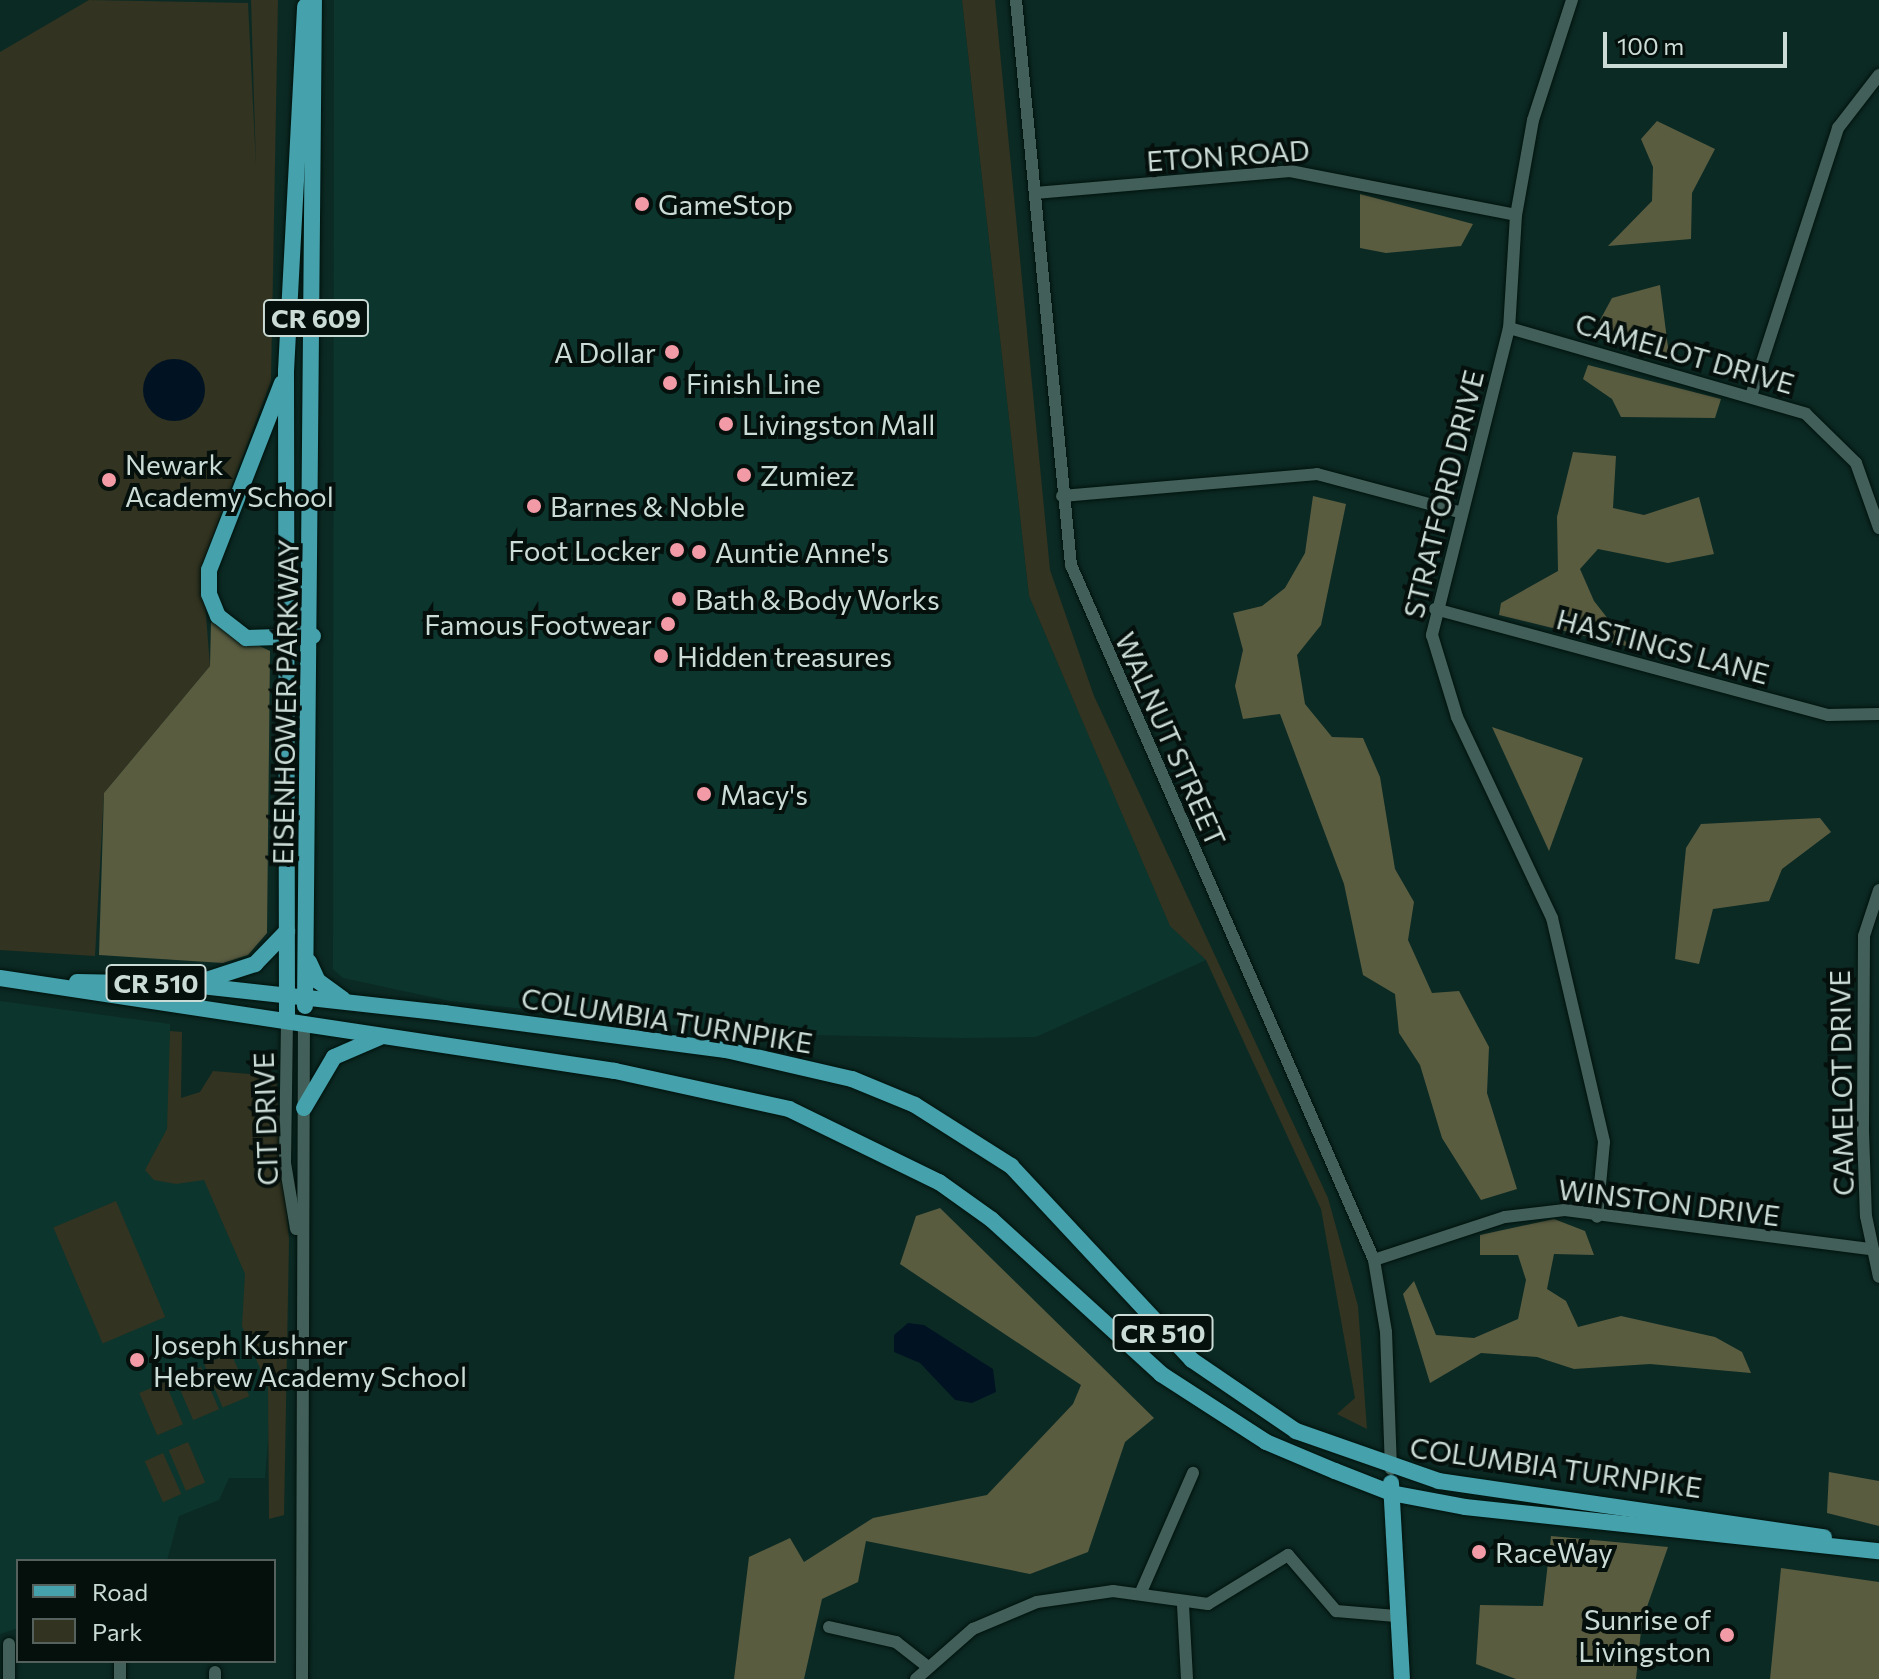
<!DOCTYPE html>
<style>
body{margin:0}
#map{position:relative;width:1879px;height:1679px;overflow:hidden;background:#0c2a24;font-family:Commissioner,sans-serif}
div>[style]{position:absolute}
.built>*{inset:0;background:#0c352d}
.green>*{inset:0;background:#323320;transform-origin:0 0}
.forest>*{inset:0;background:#5a5c40}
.water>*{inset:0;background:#011323}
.round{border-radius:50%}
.roads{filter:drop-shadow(0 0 2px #00120d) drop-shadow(0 0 2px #00120d)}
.minor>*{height:12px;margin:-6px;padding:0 6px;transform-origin:6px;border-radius:6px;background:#426059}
.major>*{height:16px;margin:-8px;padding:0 8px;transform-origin:8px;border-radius:8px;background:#45a2ac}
.dots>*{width:22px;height:22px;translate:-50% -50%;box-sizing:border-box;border:4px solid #05100d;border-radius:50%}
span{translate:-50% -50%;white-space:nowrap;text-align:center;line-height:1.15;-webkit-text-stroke:8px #05100d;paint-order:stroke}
.shield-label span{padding:2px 6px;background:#05100d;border:2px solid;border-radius:6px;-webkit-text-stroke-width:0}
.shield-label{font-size:26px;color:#cbdbd6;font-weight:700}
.street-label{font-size:28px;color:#cbdbd6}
.poi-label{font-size:28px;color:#cbdbd6}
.left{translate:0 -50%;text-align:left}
.right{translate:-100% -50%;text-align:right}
.legend{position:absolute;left:16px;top:1559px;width:260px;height:104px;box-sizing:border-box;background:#05100d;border:2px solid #54615d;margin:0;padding:10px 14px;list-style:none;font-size:24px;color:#cbdbd6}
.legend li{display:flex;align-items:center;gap:16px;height:40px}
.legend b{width:40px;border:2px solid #54615d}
.scale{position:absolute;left:1603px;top:32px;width:184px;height:36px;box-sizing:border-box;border:4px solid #cbdbd6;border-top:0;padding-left:10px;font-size:24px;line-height:28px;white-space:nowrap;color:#cbdbd6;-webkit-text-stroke:6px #05100d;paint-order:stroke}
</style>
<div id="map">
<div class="built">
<div style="clip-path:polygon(334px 0,962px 0,1029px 596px,1170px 925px,1206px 960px,1036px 1037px,962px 1038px,759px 1034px,450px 1001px,343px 978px,333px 969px)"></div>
<div style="clip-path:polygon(0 1001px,170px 1024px,171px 1123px,284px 1242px,265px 1478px,229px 1478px,219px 1500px,179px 1516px,167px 1561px,18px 1561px,18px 1628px,0 1634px)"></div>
</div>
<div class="green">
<div style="clip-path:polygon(89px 0,248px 3px,256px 166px,251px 0,278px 0,271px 381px,202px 565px,210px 666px,104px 793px,95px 956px,0 950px,0 52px)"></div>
<div style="clip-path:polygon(962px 0,995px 0,1050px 570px,1094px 696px,1328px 1198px,1358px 1306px,1367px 1429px,1337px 1414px,1355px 1398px,1321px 1209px,1206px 960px,1170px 926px,1029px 596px)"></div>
<div style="clip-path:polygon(170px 1031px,182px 1032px,181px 1098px,200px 1092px,213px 1071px,276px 1076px,289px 1240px,284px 1515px,269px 1519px,268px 1387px,242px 1326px,245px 1274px,204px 1180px,176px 1184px,154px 1180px,145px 1170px,167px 1129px)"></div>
<div style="left:116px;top:1201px;width:126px;height:68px;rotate:67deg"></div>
<div style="left:231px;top:1353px;width:47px;height:29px;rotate:67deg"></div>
<div style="left:201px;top:1367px;width:46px;height:28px;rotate:67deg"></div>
<div style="left:165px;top:1382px;width:46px;height:28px;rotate:67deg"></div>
<div style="left:188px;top:1442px;width:44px;height:21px;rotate:67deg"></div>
<div style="left:163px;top:1453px;width:45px;height:20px;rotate:66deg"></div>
</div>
<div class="forest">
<div style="clip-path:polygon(1657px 121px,1715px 149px,1692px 193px,1691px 239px,1608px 246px,1652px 201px,1653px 167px,1641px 139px)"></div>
<div style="clip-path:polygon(1360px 194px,1473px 224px,1461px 246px,1386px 253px,1360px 248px)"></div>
<div style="clip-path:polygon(1660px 285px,1669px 355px,1593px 333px,1612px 298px)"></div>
<div style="clip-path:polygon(1588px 365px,1721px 399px,1715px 418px,1621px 417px,1612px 399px,1583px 379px)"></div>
<div style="clip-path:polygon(1573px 452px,1616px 456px,1613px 508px,1644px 515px,1699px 497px,1714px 554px,1668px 563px,1598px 549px,1580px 569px,1594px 601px,1630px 647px,1499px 615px,1501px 603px,1558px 571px,1557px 517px)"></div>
<div style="clip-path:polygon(1313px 496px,1346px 504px,1321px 625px,1297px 655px,1305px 704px,1332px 737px,1363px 738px,1380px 777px,1395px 869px,1414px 902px,1408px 940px,1432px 993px,1459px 991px,1489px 1047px,1487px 1093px,1517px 1189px,1481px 1200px,1442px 1138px,1420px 1065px,1399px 1033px,1395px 994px,1363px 975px,1344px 884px,1280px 714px,1243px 719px,1235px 686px,1243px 650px,1233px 613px,1262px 606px,1285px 588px,1305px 553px)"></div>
<div style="clip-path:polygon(211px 622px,270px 651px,267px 933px,248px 955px,223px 963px,99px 955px,104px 793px,210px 666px)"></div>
<div style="clip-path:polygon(1492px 727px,1583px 758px,1549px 851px)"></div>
<div style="clip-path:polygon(1820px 818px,1831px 832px,1782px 869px,1769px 901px,1713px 909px,1699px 964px,1675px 959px,1686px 848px,1701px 824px)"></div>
<div style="clip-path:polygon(940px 1208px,1154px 1418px,1125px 1442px,1088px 1552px,1030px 1574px,866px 1541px,858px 1582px,822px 1599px,804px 1679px,734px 1679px,749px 1557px,790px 1538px,804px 1562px,873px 1518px,987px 1495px,1073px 1404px,1081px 1385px,900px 1264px,916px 1216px)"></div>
<div style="clip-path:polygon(1554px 1219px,1585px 1231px,1594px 1255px,1554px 1254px,1547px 1289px,1566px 1301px,1578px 1327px,1621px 1316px,1715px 1337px,1742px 1352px,1751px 1373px,1650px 1364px,1574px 1369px,1537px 1357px,1481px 1353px,1430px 1383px,1403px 1294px,1414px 1281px,1436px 1335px,1474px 1338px,1518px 1319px,1526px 1280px,1518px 1255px,1480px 1255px,1480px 1235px)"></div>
<div style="clip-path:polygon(1829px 1472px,1879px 1481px,1879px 1526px,1827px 1513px)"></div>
<div style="clip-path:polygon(1551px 1536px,1668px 1547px,1642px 1621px,1636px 1679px,1516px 1679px,1476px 1664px,1480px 1605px,1543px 1606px)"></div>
<div style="clip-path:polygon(1781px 1568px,1879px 1582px,1879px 1679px,1770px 1679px)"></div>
</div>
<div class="water">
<div class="round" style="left:143px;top:359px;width:62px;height:62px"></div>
<div style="clip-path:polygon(908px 1323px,924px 1325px,993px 1369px,996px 1392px,972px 1403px,955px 1400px,920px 1363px,894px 1352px,894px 1335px)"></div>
</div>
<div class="roads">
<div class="minor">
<div style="left:1016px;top:0;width:568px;rotate:84.44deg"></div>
<div style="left:1071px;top:565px;width:758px;rotate:66.44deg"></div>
<div style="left:1374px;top:1260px;width:73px;rotate:80.5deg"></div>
<div style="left:1386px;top:1332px;width:137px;rotate:87.9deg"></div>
<div style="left:1572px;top:0;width:126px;rotate:108deg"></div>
<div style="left:1533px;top:120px;width:97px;rotate:100.1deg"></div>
<div style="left:1516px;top:215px;width:113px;rotate:93.5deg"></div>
<div style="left:1509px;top:328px;width:317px;rotate:104.1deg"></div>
<div style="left:1432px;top:635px;width:86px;rotate:73deg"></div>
<div style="left:1457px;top:717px;width:222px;rotate:64.7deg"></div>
<div style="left:1552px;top:918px;width:230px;rotate:76.9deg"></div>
<div style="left:1604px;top:1142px;width:75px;rotate:95.3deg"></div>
<div style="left:1035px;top:193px;width:256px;rotate:-4.9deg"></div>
<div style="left:1290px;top:171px;width:230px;rotate:11deg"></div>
<div style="left:1509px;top:328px;width:309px;rotate:16.1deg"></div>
<div style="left:1806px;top:414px;width:70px;rotate:44.4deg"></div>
<div style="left:1856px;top:463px;width:69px;rotate:70.5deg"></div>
<div style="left:1752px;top:393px;width:279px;rotate:-72deg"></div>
<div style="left:1838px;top:128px;width:67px;rotate:-52.3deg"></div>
<div style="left:1062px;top:496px;width:256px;rotate:-4.9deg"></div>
<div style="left:1317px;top:474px;width:147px;rotate:15deg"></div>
<div style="left:1435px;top:609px;width:407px;rotate:15.1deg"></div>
<div style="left:1828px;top:715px;width:51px;rotate:-1.1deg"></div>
<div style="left:1879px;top:890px;width:48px;rotate:108.1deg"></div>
<div style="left:1864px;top:936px;width:196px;rotate:90.3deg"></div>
<div style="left:1863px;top:1132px;width:84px;rotate:88deg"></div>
<div style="left:1866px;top:1216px;width:62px;rotate:78deg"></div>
<div style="left:287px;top:1020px;width:143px;rotate:90.8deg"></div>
<div style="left:285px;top:1163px;width:67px;rotate:80.5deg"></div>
<div style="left:1374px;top:1260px;width:138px;rotate:-18.2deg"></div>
<div style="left:1505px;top:1217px;width:60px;rotate:-6.7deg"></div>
<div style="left:1565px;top:1210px;width:307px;rotate:7.3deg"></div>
<div style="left:1141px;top:1592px;width:130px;rotate:-66.4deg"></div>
<div style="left:1183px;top:1605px;width:74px;rotate:86.9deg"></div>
<div style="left:829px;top:1627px;width:69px;rotate:12.6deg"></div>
<div style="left:896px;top:1642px;width:39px;rotate:38deg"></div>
<div style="left:9px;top:1644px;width:35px;rotate:90deg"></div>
<div style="left:120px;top:1679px;width:18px;rotate:-90deg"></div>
<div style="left:215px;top:1679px;width:7px;rotate:-90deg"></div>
<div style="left:302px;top:1679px;width:657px;rotate:-89.83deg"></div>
<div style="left:916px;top:1679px;width:76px;rotate:-41.3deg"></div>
<div style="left:973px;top:1629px;width:69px;rotate:-22.9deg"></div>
<div style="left:1037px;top:1602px;width:77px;rotate:-8.2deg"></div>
<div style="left:1113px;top:1591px;width:96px;rotate:7.8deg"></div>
<div style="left:1208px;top:1604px;width:94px;rotate:-31.5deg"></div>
<div style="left:1288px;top:1555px;width:74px;rotate:49.4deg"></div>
<div style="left:1336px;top:1611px;width:60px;rotate:4.8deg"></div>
</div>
<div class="major">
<div style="left:282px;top:383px;width:201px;rotate:111.3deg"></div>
<div style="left:209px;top:570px;width:24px;rotate:90deg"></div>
<div style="left:209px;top:594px;width:24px;rotate:68deg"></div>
<div style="left:218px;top:616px;width:36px;rotate:38deg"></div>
<div style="left:246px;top:638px;width:67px;rotate:-1.7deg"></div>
<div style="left:309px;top:962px;width:21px;rotate:65deg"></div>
<div style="left:318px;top:981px;width:31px;rotate:36deg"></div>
<div style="left:0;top:978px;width:622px;rotate:8.6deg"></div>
<div style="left:615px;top:1071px;width:178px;rotate:12.3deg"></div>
<div style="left:789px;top:1109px;width:167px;rotate:26deg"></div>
<div style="left:939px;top:1182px;width:65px;rotate:35.6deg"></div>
<div style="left:992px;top:1220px;width:229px;rotate:42.3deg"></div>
<div style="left:1161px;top:1374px;width:125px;rotate:32.9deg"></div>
<div style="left:1266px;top:1442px;width:75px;rotate:22.8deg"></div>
<div style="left:1335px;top:1471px;width:60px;rotate:21.4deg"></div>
<div style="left:1391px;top:1493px;width:75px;rotate:10.7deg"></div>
<div style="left:1465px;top:1507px;width:416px;rotate:6.1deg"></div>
<div style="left:206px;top:980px;width:52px;rotate:-18.1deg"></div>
<div style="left:255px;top:964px;width:46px;rotate:-45.9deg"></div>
<div style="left:77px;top:982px;width:105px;rotate:1.1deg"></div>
<div style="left:182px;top:984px;width:264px;rotate:6.3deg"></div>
<div style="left:444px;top:1013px;width:284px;rotate:7.5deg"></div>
<div style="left:726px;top:1050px;width:129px;rotate:13deg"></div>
<div style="left:852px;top:1079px;width:68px;rotate:22.4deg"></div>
<div style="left:915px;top:1105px;width:114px;rotate:32.4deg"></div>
<div style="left:1011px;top:1166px;width:265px;rotate:47deg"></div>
<div style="left:1192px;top:1360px;width:126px;rotate:34.3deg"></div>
<div style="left:1296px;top:1431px;width:151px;rotate:19.3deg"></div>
<div style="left:1439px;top:1481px;width:389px;rotate:8.3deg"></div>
<div style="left:305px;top:1006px;width:1006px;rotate:-89.49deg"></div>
<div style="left:287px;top:1020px;width:649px;rotate:-90.09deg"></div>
<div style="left:286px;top:371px;width:365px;rotate:-87deg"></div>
<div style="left:304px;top:1108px;width:59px;rotate:-59.5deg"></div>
<div style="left:334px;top:1057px;width:50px;rotate:-23.5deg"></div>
<div style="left:1391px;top:1483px;width:196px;rotate:86.8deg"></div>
</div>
</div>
<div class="dots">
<div style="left:642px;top:204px;background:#f39aa7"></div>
<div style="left:672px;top:352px;background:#f39aa7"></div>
<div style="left:670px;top:383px;background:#f39aa7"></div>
<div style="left:726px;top:424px;background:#f39aa7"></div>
<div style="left:744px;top:475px;background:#f39aa7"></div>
<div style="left:109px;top:480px;background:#f39aa7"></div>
<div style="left:534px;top:506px;background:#f39aa7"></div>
<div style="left:677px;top:550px;background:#f39aa7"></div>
<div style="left:699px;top:552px;background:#f39aa7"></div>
<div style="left:679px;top:599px;background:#f39aa7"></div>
<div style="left:668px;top:624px;background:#f39aa7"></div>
<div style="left:661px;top:656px;background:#f39aa7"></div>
<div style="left:704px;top:794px;background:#f39aa7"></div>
<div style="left:137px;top:1360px;background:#f39aa7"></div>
<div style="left:1479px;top:1552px;background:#f39aa7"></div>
<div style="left:1727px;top:1635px;background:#f39aa7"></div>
</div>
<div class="shield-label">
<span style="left:316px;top:318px">CR 609</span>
<span style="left:156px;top:983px">CR 510</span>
<span style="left:1163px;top:1333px">CR 510</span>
</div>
<div class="street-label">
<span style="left:1228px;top:155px;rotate:-4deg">ETON ROAD</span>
<span style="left:1685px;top:353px;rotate:16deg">CAMELOT DRIVE</span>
<span style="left:1443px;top:494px;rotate:-76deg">STRATFORD DRIVE</span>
<span style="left:1663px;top:646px;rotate:15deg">HASTINGS LANE</span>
<span style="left:285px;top:702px;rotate:-89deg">EISENHOWER PARKWAY</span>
<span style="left:1171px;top:739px;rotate:66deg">WALNUT STREET</span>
<span style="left:667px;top:1020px;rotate:9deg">COLUMBIA TURNPIKE</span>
<span style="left:1841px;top:1083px;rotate:-91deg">CAMELOT DRIVE</span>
<span style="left:265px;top:1119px;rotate:-92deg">CIT DRIVE</span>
<span style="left:1669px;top:1202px;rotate:7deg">WINSTON DRIVE</span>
<span style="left:1556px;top:1467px;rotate:8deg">COLUMBIA TURNPIKE</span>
</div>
<div class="poi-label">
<span class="left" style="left:658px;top:204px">GameStop</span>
<span class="right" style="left:656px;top:352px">A Dollar</span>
<span class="left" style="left:686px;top:383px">Finish Line</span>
<span class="left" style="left:742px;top:424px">Livingston Mall</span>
<span class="left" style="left:125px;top:480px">Newark<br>Academy School</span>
<span class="left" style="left:760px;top:475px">Zumiez</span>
<span class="left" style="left:550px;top:506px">Barnes &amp; Noble</span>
<span class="right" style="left:661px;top:550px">Foot Locker</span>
<span class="left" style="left:715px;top:552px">Auntie Anne's</span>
<span class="left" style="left:695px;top:599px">Bath &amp; Body Works</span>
<span class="right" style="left:652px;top:624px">Famous Footwear</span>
<span class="left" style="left:677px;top:656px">Hidden treasures</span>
<span class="left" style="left:720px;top:794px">Macy's</span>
<span class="left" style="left:153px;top:1360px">Joseph Kushner<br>Hebrew Academy School</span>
<span class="left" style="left:1495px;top:1552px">RaceWay</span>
<span class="right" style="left:1711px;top:1635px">Sunrise of<br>Livingston</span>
</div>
<ul class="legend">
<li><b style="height:10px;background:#45a2ac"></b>Road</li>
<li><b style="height:22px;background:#323320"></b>Park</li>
</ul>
<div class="scale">100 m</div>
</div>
